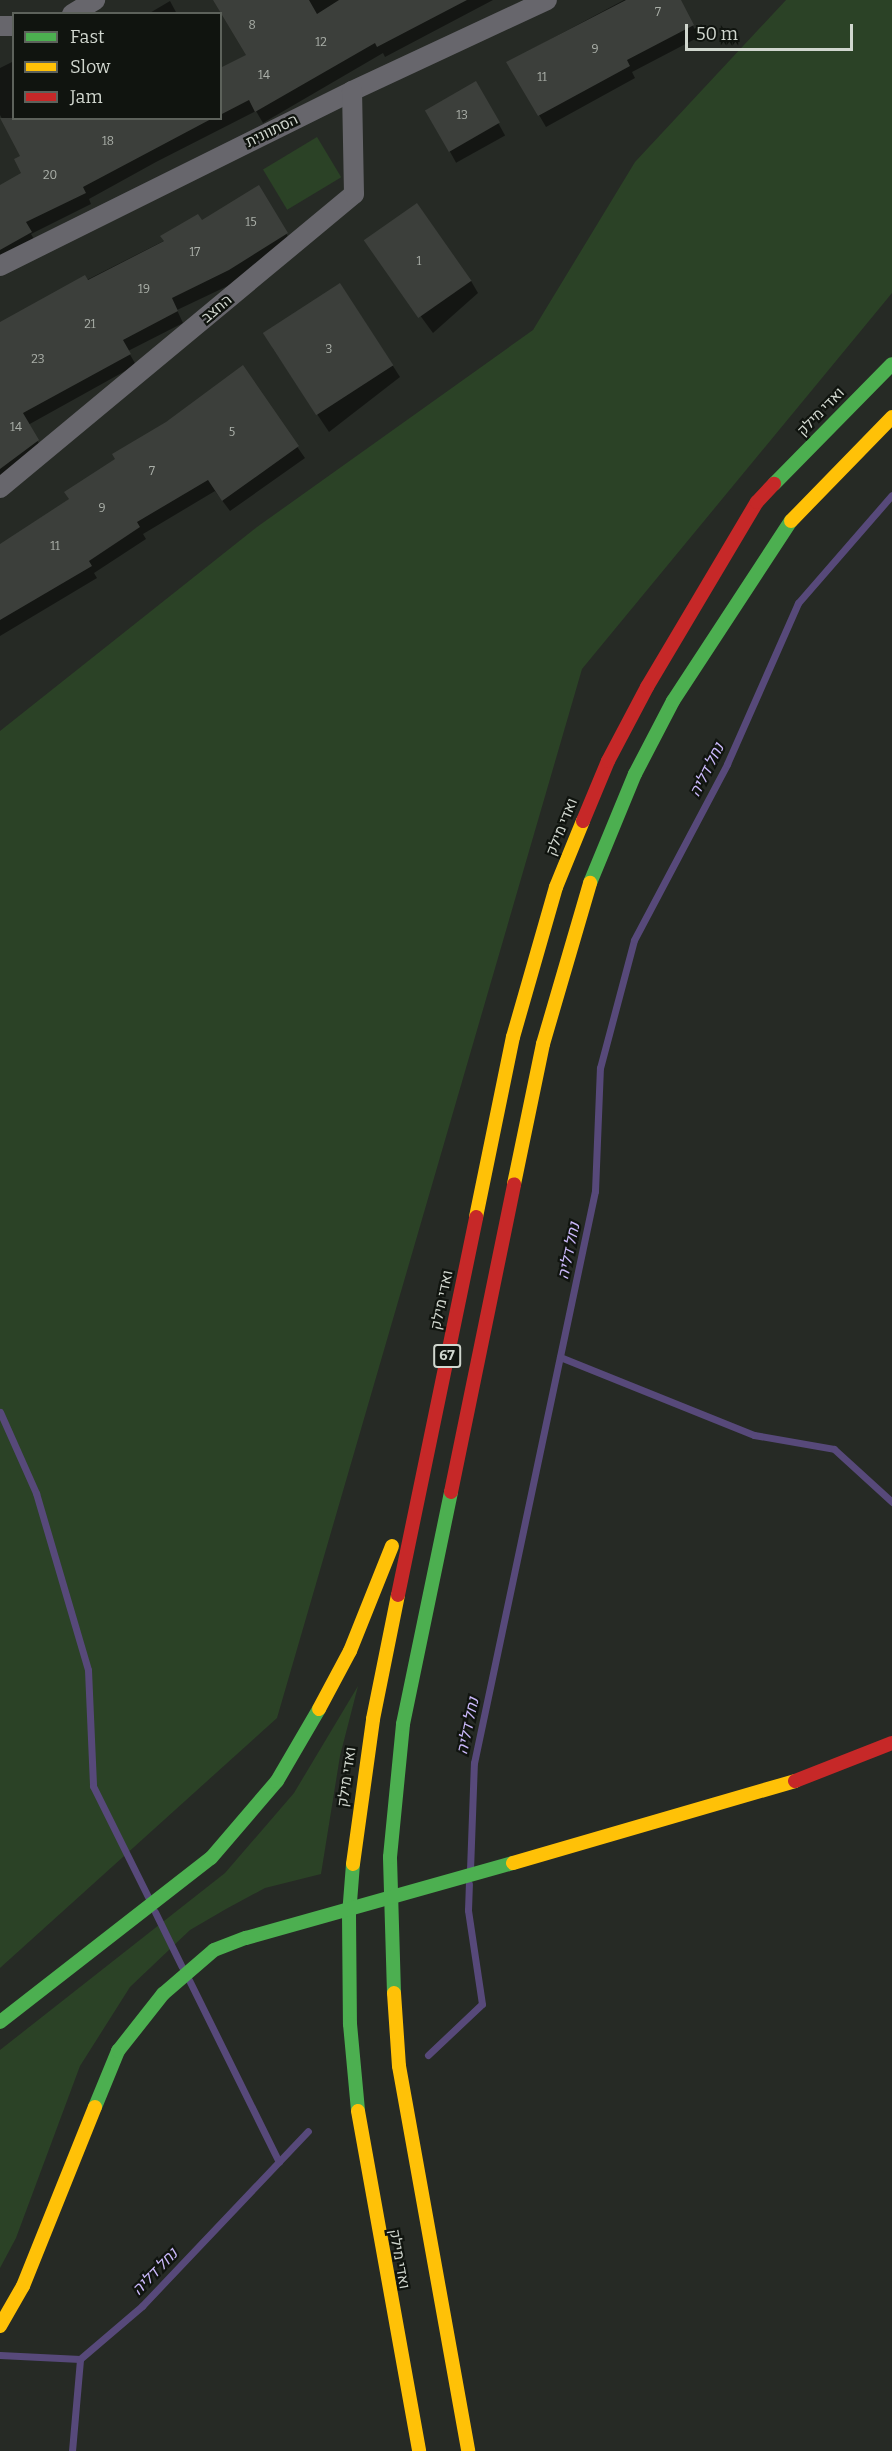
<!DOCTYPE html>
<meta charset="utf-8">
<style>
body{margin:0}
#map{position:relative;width:892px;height:2451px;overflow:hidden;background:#262a25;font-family:Bitter,Heebo,serif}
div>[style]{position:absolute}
.green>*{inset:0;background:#2b4226;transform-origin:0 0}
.shadow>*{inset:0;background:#0007;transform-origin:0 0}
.stream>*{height:7px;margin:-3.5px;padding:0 3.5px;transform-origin:3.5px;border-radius:3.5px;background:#57497a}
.building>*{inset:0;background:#3c3f3b;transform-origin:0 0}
.street>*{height:20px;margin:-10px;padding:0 10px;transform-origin:10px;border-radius:10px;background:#67666c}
.fast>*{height:14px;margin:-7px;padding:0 7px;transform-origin:7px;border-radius:7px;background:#4caf50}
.slow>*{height:14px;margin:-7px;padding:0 7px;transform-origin:7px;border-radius:7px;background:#ffc107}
.jam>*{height:14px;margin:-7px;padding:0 7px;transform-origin:7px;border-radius:7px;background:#c62828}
.fast-bridge>*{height:14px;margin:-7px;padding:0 7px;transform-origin:7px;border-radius:7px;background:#4caf50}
.slow-bridge>*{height:14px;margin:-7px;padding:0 7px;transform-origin:7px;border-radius:7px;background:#ffc107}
.jam-bridge>*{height:14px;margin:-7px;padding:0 7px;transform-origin:7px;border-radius:7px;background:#c62828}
span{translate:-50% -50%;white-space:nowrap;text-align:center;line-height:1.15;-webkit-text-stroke:4.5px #10140f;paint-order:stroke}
.number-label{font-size:12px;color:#abb0a9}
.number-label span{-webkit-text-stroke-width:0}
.shield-label span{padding:2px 4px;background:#10140f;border:2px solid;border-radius:4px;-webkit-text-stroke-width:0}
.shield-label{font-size:14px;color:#d0d6ce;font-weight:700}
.street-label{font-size:15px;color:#d0d6ce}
.water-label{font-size:16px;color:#cab8fa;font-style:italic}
.legend{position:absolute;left:12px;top:12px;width:210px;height:108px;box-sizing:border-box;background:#10140f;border:2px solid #5d625b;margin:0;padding:8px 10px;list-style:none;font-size:18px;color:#d0d6ce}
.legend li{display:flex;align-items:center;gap:12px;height:30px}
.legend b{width:30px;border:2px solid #5d625b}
.scale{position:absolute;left:685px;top:24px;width:168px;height:27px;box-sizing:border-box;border:3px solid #d0d6ce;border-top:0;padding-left:8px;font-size:18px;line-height:21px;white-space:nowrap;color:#d0d6ce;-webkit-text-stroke:4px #10140f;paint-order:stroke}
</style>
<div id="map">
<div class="green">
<div style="clip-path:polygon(786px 0,892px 0,892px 293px,582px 669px,277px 1718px,0 1968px,0 731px,257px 527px,533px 330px,635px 162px)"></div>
<div style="left:317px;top:137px;width:47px;height:63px;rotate:59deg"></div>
<div style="clip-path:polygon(358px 1686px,340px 1756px,321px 1874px,265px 1888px,226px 1909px,190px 1930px,130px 1987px,80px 2066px,16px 2238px,0 2268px,0 2050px,225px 1873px,294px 1793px)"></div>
</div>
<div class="shadow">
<div style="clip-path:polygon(215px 0,493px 0,385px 57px,383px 53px,263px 123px,256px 111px,156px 162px,89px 199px,91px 204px,31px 234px,37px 244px,0 267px,0 186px,23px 173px,22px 156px,0 115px,0 68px,14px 61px,14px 118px,220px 118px,220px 70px,248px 55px)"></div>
<div style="clip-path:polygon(624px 0,679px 0,699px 37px,632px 72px,635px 78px,546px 127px,508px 62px)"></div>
<div style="clip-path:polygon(170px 1px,177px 14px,148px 14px)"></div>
<div style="left:476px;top:83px;width:60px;height:56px;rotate:61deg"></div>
<div style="clip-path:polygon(259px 188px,293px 245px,236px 282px,177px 310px,183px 323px,128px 351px,136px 365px,28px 425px,44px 452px,0 484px,0 324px,201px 222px)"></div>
<div style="clip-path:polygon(367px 243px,471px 281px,478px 293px,433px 333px)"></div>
<div style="clip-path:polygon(272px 347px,393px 366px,400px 377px,329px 432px)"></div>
<div style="clip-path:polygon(242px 368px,305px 458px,230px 511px,215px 491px,143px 534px,146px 539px,94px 573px,97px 578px,0 636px,0 545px,70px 499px,117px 460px)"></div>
</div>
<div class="stream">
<div style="left:560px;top:1357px;width:209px;rotate:21.9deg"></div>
<div style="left:754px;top:1435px;width:81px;rotate:9.9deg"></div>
<div style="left:834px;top:1449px;width:79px;rotate:42.4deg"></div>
<div style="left:0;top:1412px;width:89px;rotate:66deg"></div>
<div style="left:36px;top:1493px;width:184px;rotate:73.6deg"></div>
<div style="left:88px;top:1670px;width:116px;rotate:87.5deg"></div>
<div style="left:93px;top:1786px;width:124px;rotate:63.6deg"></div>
<div style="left:470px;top:1870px;width:107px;rotate:-87.9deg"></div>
<div style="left:474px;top:1763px;width:585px;rotate:-78.06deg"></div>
<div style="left:595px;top:1191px;width:123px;rotate:-87.7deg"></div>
<div style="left:600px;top:1068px;width:132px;rotate:-75.1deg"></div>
<div style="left:634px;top:940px;width:199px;rotate:-62.1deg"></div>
<div style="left:727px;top:764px;width:176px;rotate:-66.2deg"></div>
<div style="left:798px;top:603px;width:143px;rotate:-49deg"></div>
<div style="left:155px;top:1912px;width:61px;rotate:63.9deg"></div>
<div style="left:189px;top:1980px;width:203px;rotate:63.7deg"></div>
<div style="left:428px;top:2055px;width:74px;rotate:-43.4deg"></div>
<div style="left:482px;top:2004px;width:95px;rotate:-98.5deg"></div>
<div style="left:468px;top:1910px;width:26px;rotate:-88deg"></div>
<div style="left:0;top:2355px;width:80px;rotate:2.9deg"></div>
<div style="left:72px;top:2451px;width:92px;rotate:-85deg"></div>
<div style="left:80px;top:2359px;width:82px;rotate:-40.5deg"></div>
<div style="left:142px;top:2306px;width:241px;rotate:-46.5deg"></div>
</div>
<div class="building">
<div style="clip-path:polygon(213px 0,309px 0,317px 14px,339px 0,467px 0,377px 47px,375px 43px,255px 112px,249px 100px,220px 115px,220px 68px,246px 55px)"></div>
<div style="clip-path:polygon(626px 0,681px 0,694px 25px,627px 60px,630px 66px,538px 116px,506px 62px)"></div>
<div style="left:476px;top:81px;width:48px;height:59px;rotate:60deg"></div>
<div style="clip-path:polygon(0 118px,213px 118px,83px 187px,86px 193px,26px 222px,32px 232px,0 250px,0 185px,21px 173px,14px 159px,20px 156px)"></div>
<div style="clip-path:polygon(259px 185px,288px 233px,229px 270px,172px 298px,178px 311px,123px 340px,131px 354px,23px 413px,39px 440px,0 469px,0 322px,85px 275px,88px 280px,164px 241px,160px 236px,198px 214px,202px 220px)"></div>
<div style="left:417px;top:203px;width:95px;height:65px;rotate:55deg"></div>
<div style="left:340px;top:283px;width:98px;height:92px;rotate:57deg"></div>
<div style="clip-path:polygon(243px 365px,299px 446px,222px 501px,208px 480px,137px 522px,140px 527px,89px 561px,92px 566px,0 620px,0 544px,69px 499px,64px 492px,115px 459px,112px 454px,166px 422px)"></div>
</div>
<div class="street">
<div style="left:72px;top:14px;width:27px;rotate:-31deg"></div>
<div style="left:0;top:26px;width:14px"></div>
<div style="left:0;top:266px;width:393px;rotate:-26.4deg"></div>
<div style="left:352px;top:91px;width:215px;rotate:-25deg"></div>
<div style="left:0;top:488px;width:460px;rotate:-39.7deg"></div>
<div style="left:354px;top:194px;width:103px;rotate:-91.1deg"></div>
</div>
<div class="fast">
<div style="left:774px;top:484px;width:168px;rotate:-45.5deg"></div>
<div style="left:590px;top:883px;width:118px;rotate:-67.6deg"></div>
<div style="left:635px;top:774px;width:82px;rotate:-62.5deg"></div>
<div style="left:673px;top:701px;width:215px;rotate:-56.8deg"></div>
<div style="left:353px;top:1864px;width:51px;rotate:94.5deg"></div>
<div style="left:349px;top:1915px;width:109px;rotate:89.5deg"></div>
<div style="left:350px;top:2024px;width:87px;rotate:84.7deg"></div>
<div style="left:394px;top:1993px;width:136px;rotate:-91.7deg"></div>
<div style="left:390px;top:1857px;width:134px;rotate:-84.4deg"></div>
<div style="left:403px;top:1724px;width:237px;rotate:-78.3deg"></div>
<div style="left:0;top:2022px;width:267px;rotate:-37.9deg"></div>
<div style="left:211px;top:1858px;width:101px;rotate:-49.4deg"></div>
<div style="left:277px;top:1781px;width:83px;rotate:-59.7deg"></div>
<div style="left:95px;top:2107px;width:61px;rotate:-67.7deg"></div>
<div style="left:118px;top:2051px;width:73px;rotate:-51.7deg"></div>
</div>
<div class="slow">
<div style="left:791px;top:521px;width:145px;rotate:-45.8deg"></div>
<div style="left:514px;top:1184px;width:143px;rotate:-78.3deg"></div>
<div style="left:543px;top:1044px;width:168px;rotate:-73.7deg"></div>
<div style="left:476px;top:1217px;width:184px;rotate:-78.4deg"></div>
<div style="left:513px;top:1037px;width:156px;rotate:-74deg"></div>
<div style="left:556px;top:887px;width:71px;rotate:-67.8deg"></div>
<div style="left:319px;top:1709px;width:66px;rotate:-61.9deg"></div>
<div style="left:350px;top:1651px;width:113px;rotate:-68.2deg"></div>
<div style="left:353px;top:1864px;width:146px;rotate:-82.1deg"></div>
<div style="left:373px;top:1719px;width:126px;rotate:-78.6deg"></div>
<div style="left:394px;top:1993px;width:73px;rotate:86.1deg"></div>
<div style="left:399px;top:2066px;width:391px;rotate:79.8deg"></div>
<div style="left:358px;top:2111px;width:345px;rotate:79.8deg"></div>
<div style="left:0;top:2326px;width:46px;rotate:-60.1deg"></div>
<div style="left:23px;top:2286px;width:193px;rotate:-68.1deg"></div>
</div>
<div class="jam">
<div style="left:583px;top:821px;width:65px;rotate:-67.4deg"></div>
<div style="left:608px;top:761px;width:84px;rotate:-62.2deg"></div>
<div style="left:647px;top:687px;width:215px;rotate:-59.3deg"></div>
<div style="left:757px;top:502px;width:25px;rotate:-47deg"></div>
<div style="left:451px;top:1492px;width:314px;rotate:-78.4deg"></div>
<div style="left:398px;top:1595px;width:386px;rotate:-78.3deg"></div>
</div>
<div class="fast-bridge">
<div style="left:163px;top:1994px;width:67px;rotate:-40.8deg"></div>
<div style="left:214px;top:1950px;width:34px;rotate:-21deg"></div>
<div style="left:246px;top:1938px;width:277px;rotate:-15.7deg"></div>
</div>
<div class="slow-bridge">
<div style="left:513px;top:1863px;width:294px;rotate:-16.2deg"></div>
</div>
<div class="jam-bridge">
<div style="left:795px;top:1781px;width:104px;rotate:-21.4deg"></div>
</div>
<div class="number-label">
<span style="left:658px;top:13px">7</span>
<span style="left:252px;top:26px">8</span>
<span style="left:321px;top:43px">12</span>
<span style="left:595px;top:50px">9</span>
<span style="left:264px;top:76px">14</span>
<span style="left:542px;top:78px">11</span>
<span style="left:462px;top:116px">13</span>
<span style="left:108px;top:142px">18</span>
<span style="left:50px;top:176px">20</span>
<span style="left:251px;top:223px">15</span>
<span style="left:195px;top:253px">17</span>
<span style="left:419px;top:262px">1</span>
<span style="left:144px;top:290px">19</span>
<span style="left:90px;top:325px">21</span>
<span style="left:329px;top:350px">3</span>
<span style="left:38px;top:360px">23</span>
<span style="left:16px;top:428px">14</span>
<span style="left:232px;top:433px">5</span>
<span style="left:152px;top:472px">7</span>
<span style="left:102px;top:509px">9</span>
<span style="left:55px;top:547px">11</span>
</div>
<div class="shield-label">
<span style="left:447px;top:1356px">67</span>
</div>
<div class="street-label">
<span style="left:272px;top:131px;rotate:-26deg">הסתוונית</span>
<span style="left:217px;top:309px;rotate:-40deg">החצב</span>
<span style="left:821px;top:412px;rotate:-46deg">ואדי מילק</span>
<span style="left:562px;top:827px;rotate:-68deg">ואדי מילק</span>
<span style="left:442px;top:1300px;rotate:-78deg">ואדי מילק</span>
<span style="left:347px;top:1777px;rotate:-82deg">ואדי מילק</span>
<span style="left:399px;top:2259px;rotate:80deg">ואדי מילק</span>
</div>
<div class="water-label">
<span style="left:707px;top:770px;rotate:-63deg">נחל דליה</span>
<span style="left:569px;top:1251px;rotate:-78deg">נחל דליה</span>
<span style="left:468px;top:1726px;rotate:-78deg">נחל דליה</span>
<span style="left:155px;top:2272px;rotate:-46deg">נחל דליה</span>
</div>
<ul class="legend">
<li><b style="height:8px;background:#4caf50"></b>Fast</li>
<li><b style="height:8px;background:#ffc107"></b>Slow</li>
<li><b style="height:8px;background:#c62828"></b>Jam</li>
</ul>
<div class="scale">50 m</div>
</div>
